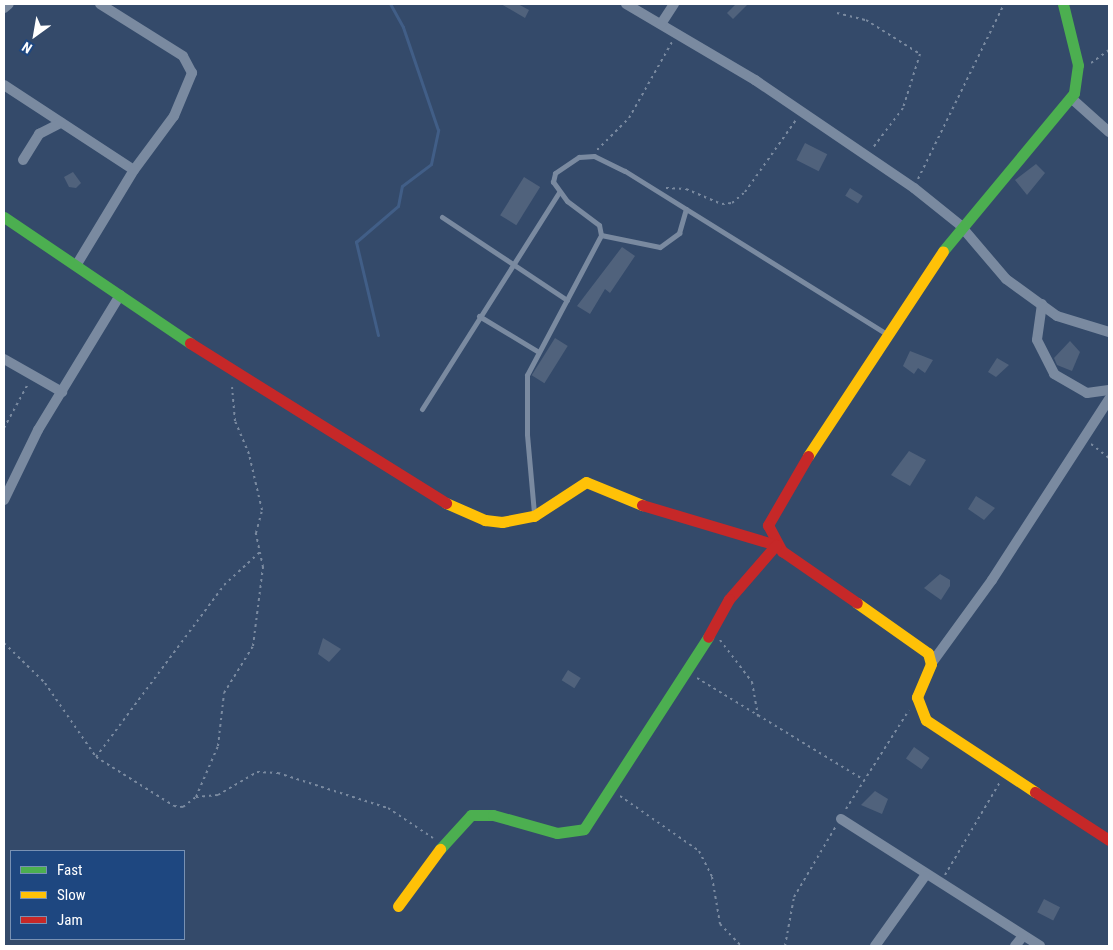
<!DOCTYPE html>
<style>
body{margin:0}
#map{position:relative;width:1113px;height:950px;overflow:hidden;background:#344a6a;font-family:"Roboto Condensed",sans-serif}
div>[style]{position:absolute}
.stream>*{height:3px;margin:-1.5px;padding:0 1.5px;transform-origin:1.5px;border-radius:1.5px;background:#415e87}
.building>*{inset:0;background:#50627c;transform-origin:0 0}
.path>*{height:2px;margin-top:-1px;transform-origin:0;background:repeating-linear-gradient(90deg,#7a8aa0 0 2.5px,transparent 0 6.5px)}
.lane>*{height:5px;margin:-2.5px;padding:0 2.5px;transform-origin:2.5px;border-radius:2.5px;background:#7a8aa0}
.street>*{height:10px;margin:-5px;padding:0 5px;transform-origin:5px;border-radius:5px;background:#7a8aa0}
.fast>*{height:11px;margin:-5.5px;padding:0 5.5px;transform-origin:5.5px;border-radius:5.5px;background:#4caf50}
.slow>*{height:11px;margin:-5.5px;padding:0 5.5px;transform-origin:5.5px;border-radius:5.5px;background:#ffc107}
.jam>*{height:11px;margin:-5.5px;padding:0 5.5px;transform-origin:5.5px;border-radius:5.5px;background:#c62828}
span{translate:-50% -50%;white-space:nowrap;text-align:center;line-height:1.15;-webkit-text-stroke:5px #1e4780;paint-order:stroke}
.frame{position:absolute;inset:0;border:5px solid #fff;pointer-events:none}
.legend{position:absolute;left:10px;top:850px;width:175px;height:90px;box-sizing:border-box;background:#1e4780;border:1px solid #7891b3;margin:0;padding:6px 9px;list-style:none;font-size:15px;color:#fff}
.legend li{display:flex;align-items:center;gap:10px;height:25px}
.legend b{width:25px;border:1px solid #7891b3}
.north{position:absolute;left:10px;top:10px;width:50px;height:50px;-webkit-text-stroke:4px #1e4780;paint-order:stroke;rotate:212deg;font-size:14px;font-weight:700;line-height:20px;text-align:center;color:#fff}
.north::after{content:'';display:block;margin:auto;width:18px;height:22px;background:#fff;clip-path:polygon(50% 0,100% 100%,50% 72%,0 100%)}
</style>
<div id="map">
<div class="stream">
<div style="left:378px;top:335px;width:96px;rotate:-103.3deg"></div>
<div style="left:356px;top:242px;width:55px;rotate:-40.6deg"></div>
<div style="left:398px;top:206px;width:20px;rotate:-79deg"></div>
<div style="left:402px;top:186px;width:36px;rotate:-37deg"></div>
<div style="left:431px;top:164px;width:35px;rotate:-78deg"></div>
<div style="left:438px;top:130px;width:109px;rotate:-108.8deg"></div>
<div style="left:403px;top:27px;width:26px;rotate:-119deg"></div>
</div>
<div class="building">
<div style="clip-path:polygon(501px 4px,518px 4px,529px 10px,525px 18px)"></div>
<div style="clip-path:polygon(736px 4px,748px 4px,733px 19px,727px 13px)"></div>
<div style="left:805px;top:143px;width:25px;height:19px;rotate:27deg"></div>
<div style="clip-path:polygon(1036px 164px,1045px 173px,1027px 195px,1015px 180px)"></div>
<div style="clip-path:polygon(73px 172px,81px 183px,76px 188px,69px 187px,64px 177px)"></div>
<div style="left:524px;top:177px;width:19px;height:45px;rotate:32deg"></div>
<div style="left:850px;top:188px;width:15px;height:9px;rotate:32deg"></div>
<div style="clip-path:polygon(622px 247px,635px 256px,610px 293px,605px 289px,590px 314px,577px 306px)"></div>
<div style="left:555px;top:338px;width:15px;height:44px;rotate:32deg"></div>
<div style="clip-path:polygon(1070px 341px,1080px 352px,1072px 371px,1057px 365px,1054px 358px)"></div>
<div style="clip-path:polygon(910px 351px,933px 360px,925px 373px,918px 368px,914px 374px,903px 366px)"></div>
<div style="clip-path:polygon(997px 358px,1009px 365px,996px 377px,988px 372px)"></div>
<div style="clip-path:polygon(909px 451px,926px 460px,910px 486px,891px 475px)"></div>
<div style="clip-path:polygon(976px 496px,995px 508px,984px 520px,968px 509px)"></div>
<div style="clip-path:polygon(940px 574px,950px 580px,950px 586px,941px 600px,924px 588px)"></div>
<div style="clip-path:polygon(323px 638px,341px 649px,329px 662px,318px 654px)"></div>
<div style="left:568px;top:670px;width:15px;height:12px;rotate:32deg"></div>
<div style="left:914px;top:747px;width:19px;height:14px;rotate:35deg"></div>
<div style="clip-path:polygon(875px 791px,888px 799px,882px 814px,861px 805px)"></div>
<div style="left:1044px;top:899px;width:18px;height:15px;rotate:27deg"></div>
</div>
<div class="path">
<div style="left:837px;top:13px;width:30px;rotate:14deg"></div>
<div style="left:866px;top:20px;width:64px;rotate:32.2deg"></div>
<div style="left:920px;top:54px;width:57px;rotate:107.5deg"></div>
<div style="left:903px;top:108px;width:51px;rotate:127.1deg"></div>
<div style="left:1091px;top:63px;width:22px;rotate:-36deg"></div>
<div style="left:597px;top:150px;width:45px;rotate:-45deg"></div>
<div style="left:629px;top:118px;width:87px;rotate:-60.5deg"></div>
<div style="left:918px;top:179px;width:195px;rotate:-63.8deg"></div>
<div style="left:666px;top:188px;width:20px;rotate:3deg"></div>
<div style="left:686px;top:189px;width:39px;rotate:23deg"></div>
<div style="left:722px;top:204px;width:10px;rotate:-6deg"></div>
<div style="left:732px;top:203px;width:17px;rotate:-40deg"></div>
<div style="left:745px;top:192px;width:88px;rotate:-54.7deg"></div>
<div style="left:4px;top:428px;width:50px;rotate:-61.4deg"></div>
<div style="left:1091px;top:444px;width:23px;rotate:38deg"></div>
<div style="left:720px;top:640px;width:53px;rotate:52.7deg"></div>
<div style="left:752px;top:682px;width:35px;rotate:80deg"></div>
<div style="left:4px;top:643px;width:57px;rotate:44.3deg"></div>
<div style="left:45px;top:683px;width:90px;rotate:55.4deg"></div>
<div style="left:96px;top:757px;width:92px;rotate:32.1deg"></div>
<div style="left:174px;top:806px;width:9px;rotate:6deg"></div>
<div style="left:183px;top:807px;width:16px;rotate:-38deg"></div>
<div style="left:196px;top:797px;width:56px;rotate:-66.7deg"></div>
<div style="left:218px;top:746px;width:53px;rotate:-83.5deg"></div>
<div style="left:224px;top:693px;width:55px;rotate:-58.3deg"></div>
<div style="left:253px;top:646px;width:80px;rotate:-82.8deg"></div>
<div style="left:263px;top:567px;width:35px;rotate:-102deg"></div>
<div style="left:256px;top:533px;width:24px;rotate:-75deg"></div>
<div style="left:262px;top:510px;width:57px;rotate:-103.1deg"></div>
<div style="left:249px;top:454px;width:36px;rotate:-113deg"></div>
<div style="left:235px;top:421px;width:34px;rotate:-95deg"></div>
<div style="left:697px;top:678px;width:196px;rotate:31.4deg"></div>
<div style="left:96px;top:757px;width:214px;rotate:-53.3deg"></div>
<div style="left:224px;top:585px;width:50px;rotate:-42.6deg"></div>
<div style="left:620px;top:796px;width:96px;rotate:34.8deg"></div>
<div style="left:699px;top:851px;width:29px;rotate:63deg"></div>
<div style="left:712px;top:877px;width:48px;rotate:80.3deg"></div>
<div style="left:720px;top:924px;width:30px;rotate:46deg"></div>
<div style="left:196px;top:797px;width:22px;rotate:-5deg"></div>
<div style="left:218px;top:795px;width:45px;rotate:-30.5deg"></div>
<div style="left:257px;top:772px;width:21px;rotate:3deg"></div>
<div style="left:278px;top:773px;width:115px;rotate:17.7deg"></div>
<div style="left:388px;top:808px;width:54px;rotate:33.7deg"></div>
<div style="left:846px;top:809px;width:117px;rotate:-57.5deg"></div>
<div style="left:945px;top:875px;width:108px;rotate:-59.4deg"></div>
<div style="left:785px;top:946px;width:50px;rotate:-79.6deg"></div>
<div style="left:794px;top:897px;width:82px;rotate:-59.4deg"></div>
</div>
<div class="lane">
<div style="left:442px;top:217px;width:150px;rotate:33.6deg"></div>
<div style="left:601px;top:235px;width:60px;rotate:11.5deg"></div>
<div style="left:660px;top:247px;width:24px;rotate:-36deg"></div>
<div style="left:679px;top:233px;width:25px;rotate:-74deg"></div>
<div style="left:479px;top:316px;width:68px;rotate:31.1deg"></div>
<div style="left:422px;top:409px;width:257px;rotate:-57.7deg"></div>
<div style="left:534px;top:513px;width:79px;rotate:-95.1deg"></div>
<div style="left:527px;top:434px;width:59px;rotate:-90deg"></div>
<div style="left:527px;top:375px;width:158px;rotate:-62.1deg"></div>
<div style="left:601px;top:235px;width:10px;rotate:-101deg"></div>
<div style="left:599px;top:225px;width:40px;rotate:-143deg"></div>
<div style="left:567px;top:201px;width:24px;rotate:-126deg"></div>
<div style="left:553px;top:182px;width:9px;rotate:-77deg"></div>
<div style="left:555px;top:173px;width:29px;rotate:-34deg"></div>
<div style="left:579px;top:157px;width:15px;rotate:-4deg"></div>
<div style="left:594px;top:156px;width:34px;rotate:26deg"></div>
<div style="left:625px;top:171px;width:309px;rotate:31.9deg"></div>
</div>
<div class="street">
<div style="left:626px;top:4px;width:150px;rotate:30.5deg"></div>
<div style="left:755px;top:80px;width:192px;rotate:34.2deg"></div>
<div style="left:914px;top:188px;width:59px;rotate:38.8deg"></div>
<div style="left:960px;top:225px;width:71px;rotate:49.6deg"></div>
<div style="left:1006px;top:279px;width:63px;rotate:36deg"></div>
<div style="left:1057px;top:316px;width:54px;rotate:17.1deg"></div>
<div style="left:4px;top:8px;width:6px;rotate:-39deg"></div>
<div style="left:661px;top:24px;width:24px;rotate:-57deg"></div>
<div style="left:4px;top:85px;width:155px;rotate:33.2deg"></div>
<div style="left:1071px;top:98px;width:51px;rotate:41.8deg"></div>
<div style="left:23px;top:160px;width:31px;rotate:-58deg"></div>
<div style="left:39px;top:134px;width:25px;rotate:-27deg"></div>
<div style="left:77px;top:264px;width:110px;rotate:-58.8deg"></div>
<div style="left:134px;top:170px;width:67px;rotate:-53.5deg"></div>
<div style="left:174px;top:116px;width:47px;rotate:-67.3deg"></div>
<div style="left:192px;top:73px;width:19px;rotate:-118deg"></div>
<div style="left:183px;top:56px;width:98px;rotate:-147.9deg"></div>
<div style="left:1042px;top:304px;width:36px;rotate:98deg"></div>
<div style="left:1037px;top:340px;width:38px;rotate:63deg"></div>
<div style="left:1054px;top:374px;width:38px;rotate:30deg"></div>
<div style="left:1087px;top:393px;width:22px;rotate:-8deg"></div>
<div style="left:4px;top:359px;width:67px;rotate:29.6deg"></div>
<div style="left:4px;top:500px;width:78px;rotate:-64.1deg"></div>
<div style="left:38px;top:430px;width:158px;rotate:-58.7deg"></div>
<div style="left:931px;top:664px;width:104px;rotate:-54deg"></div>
<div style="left:992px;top:580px;width:216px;rotate:-57.1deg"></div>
<div style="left:841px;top:819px;width:236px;rotate:32.5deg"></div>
<div style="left:875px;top:946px;width:86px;rotate:-54.5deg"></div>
<div style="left:1015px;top:946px;width:13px;rotate:-51deg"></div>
</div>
<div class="fast">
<div style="left:4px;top:217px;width:225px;rotate:34.1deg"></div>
<div style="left:943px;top:251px;width:205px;rotate:-50.3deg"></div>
<div style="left:1074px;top:93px;width:28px;rotate:-82deg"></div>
<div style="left:1078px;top:65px;width:63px;rotate:-103.8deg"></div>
<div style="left:440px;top:849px;width:46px;rotate:-47.6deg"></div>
<div style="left:471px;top:815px;width:22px"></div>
<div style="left:493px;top:815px;width:66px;rotate:15.7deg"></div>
<div style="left:557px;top:833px;width:27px;rotate:-8deg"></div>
<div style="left:584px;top:829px;width:229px;rotate:-57.1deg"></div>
</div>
<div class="slow">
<div style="left:808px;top:456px;width:245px;rotate:-56.6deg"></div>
<div style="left:446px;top:503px;width:43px;rotate:23.6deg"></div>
<div style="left:485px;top:520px;width:17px;rotate:7deg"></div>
<div style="left:502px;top:522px;width:33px;rotate:-11deg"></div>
<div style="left:534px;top:516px;width:62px;rotate:-33.2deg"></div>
<div style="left:586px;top:482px;width:61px;rotate:22.3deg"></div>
<div style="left:857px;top:603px;width:87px;rotate:35.2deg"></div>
<div style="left:928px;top:653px;width:11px;rotate:75deg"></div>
<div style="left:931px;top:664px;width:36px;rotate:113deg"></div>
<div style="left:917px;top:697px;width:25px;rotate:69deg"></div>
<div style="left:926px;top:720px;width:131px;rotate:33.4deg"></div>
<div style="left:398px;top:906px;width:71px;rotate:-53.6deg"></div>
</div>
<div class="jam">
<div style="left:190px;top:343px;width:302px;rotate:32deg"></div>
<div style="left:808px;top:456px;width:80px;rotate:120.1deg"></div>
<div style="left:768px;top:525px;width:30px;rotate:62deg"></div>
<div style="left:782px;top:551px;width:91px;rotate:34.7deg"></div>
<div style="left:642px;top:505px;width:140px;rotate:16.6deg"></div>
<div style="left:776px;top:545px;width:72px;rotate:131deg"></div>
<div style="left:729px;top:599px;width:43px;rotate:118.9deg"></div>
<div style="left:1035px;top:792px;width:88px;rotate:33deg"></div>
</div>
<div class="frame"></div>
<ul class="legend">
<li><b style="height:6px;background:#4caf50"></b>Fast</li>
<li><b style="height:6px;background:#ffc107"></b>Slow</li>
<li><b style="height:6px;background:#c62828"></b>Jam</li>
</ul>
<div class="north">N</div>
</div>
